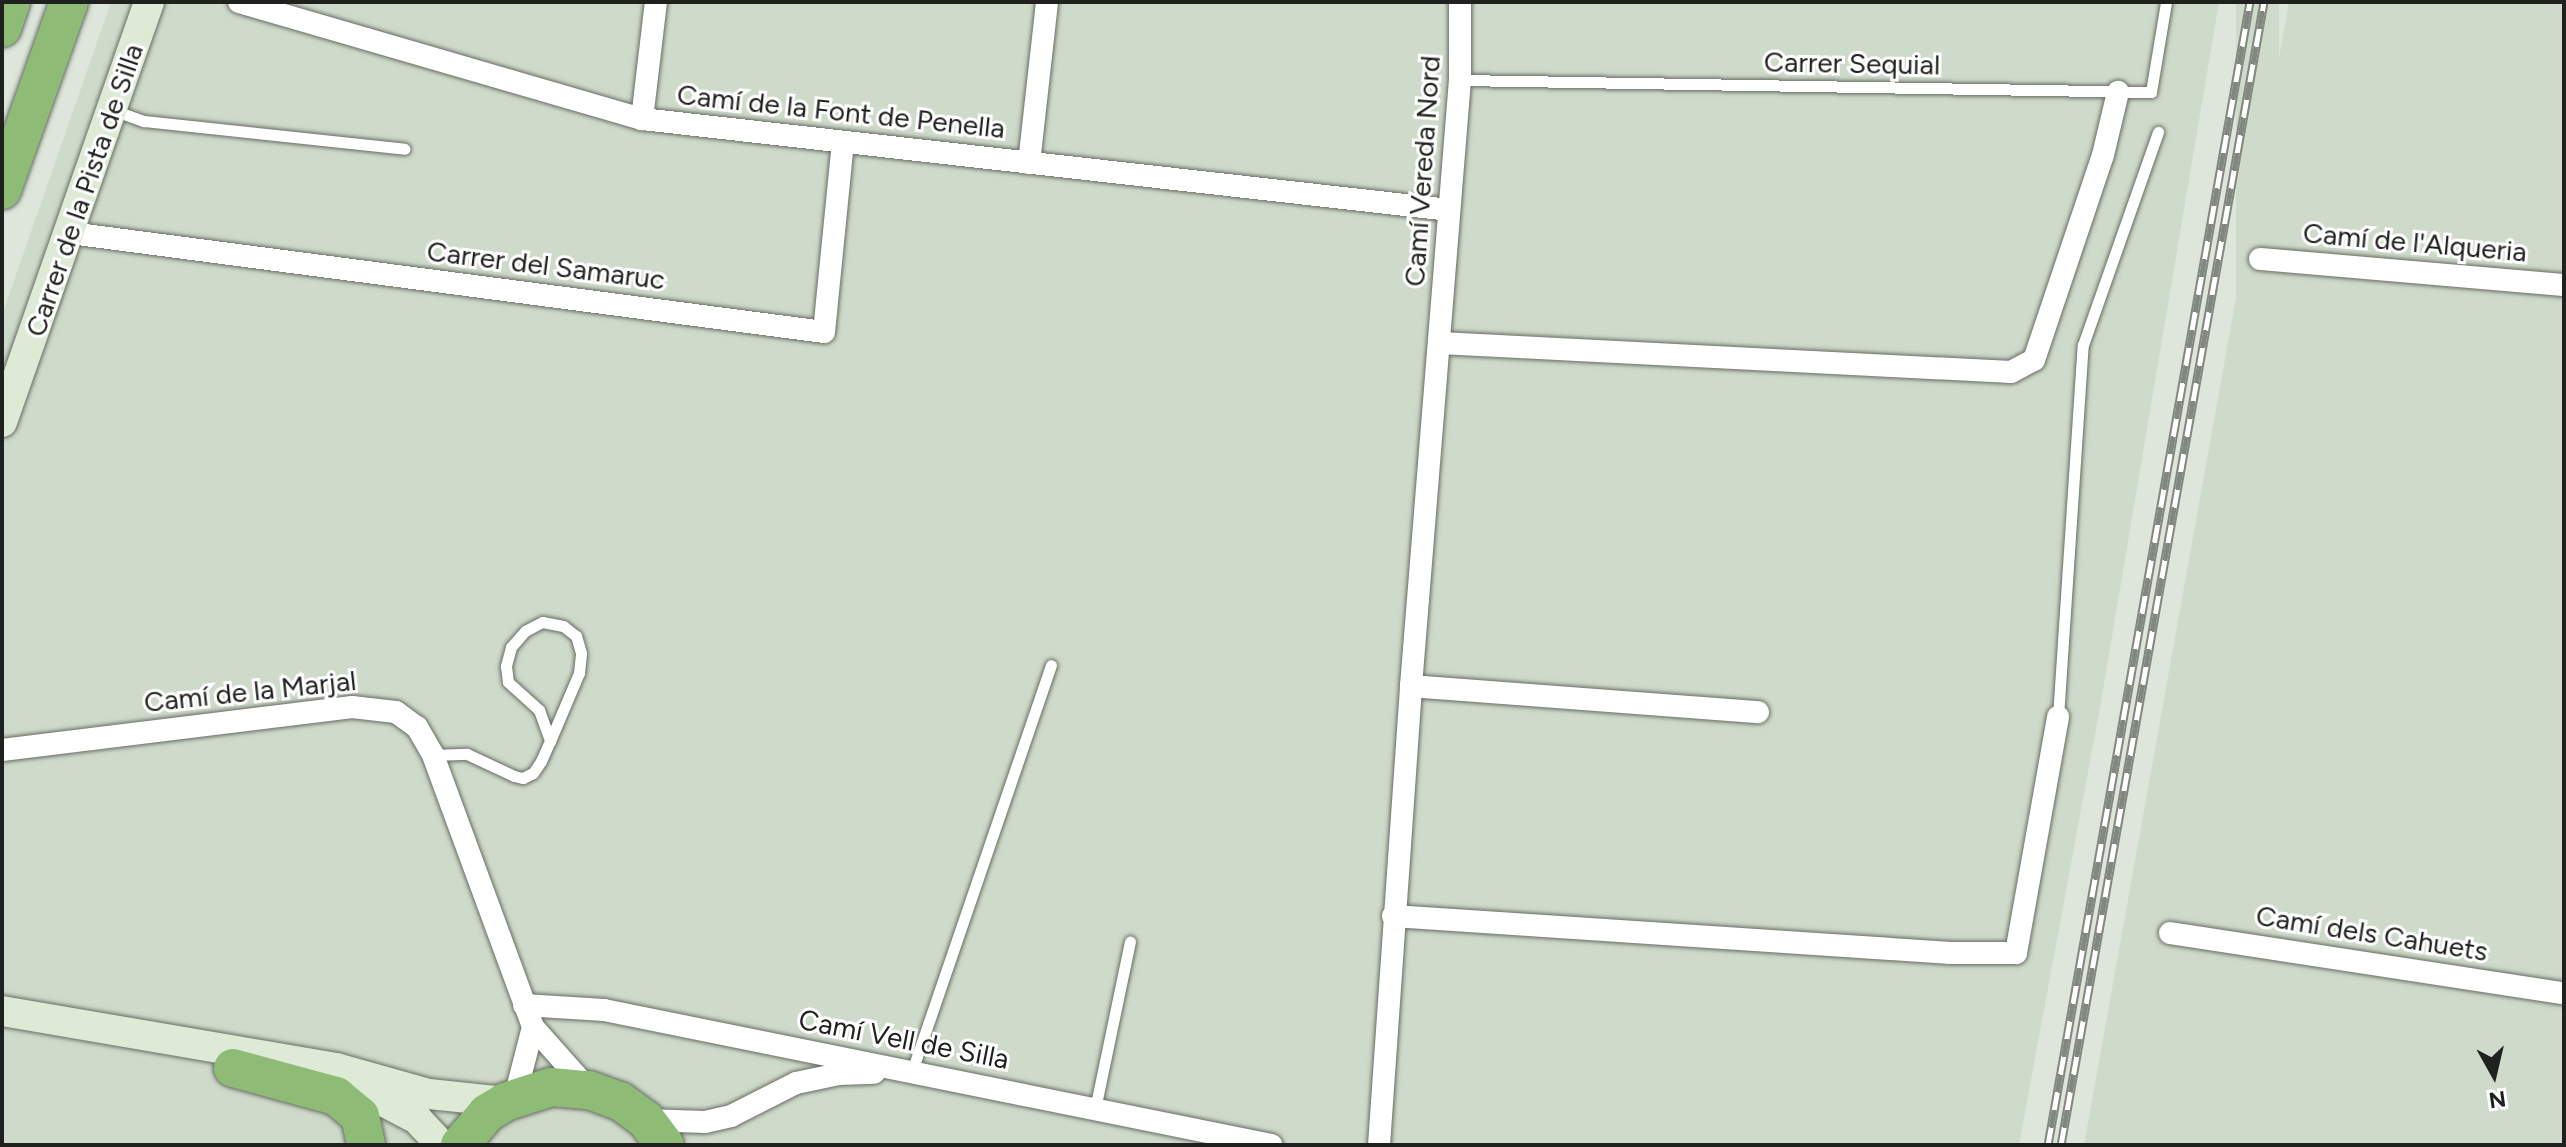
<!DOCTYPE html>
<meta charset="utf-8">
<style>
body{margin:0}
#map{position:relative;width:2566px;height:1147px;overflow:hidden;background:#dee6db;font-family:Figtree,sans-serif}
div>[style]{position:absolute}
.built>*{inset:0;background:#cfdbca;transform-origin:0 0}
.roads{filter:drop-shadow(0 0 2px #676d64) drop-shadow(0 0 2px #676d64)}
.lane>*{height:11px;margin:-5.5px;padding:0 5.5px;transform-origin:5.5px;border-radius:5.5px;background:#fff}
.street>*{height:22px;margin:-11px;padding:0 11px;transform-origin:11px;border-radius:11px;background:#fff}
.secondary>*{height:30px;margin:-15px;padding:0 15px;transform-origin:15px;border-radius:15px;background:#ddebd6}
.highway>*{height:38px;margin:-19px;padding:0 19px;transform-origin:19px;border-radius:19px;background:#8ebc76}
.rail>*{height:9px;margin-top:-4.5px;transform-origin:0;background:repeating-linear-gradient(90deg,#fff 0 18px,#828780 0 36px);box-sizing:border-box;border-block:2px solid #828780}
span{translate:-50% -50%;white-space:nowrap;text-align:center;line-height:1.15;-webkit-text-stroke:6px #fff;paint-order:stroke}
.street-label{font-size:28px;color:#1e211d}
.frame{position:absolute;inset:0;border:4px solid #1e211d;pointer-events:none}
.north{position:absolute;left:2454px;top:1035px;width:80px;height:80px;-webkit-text-stroke:6px #fff;paint-order:stroke;rotate:172deg;font-size:22px;font-weight:700;line-height:32px;text-align:center;color:#1e211d}
.north::after{content:'';display:block;margin:auto;width:28px;height:36px;background:#1e211d;clip-path:polygon(50% 0,100% 100%,50% 72%,0 100%)}
</style>
<div id="map">
<div class="built">
<div style="clip-path:polygon(111px 2px,2219px 2px,2101px 702px,2019px 1145px,2px 1145px,2px 315px)"></div>
<div style="left:2236px;top:2px;width:43px;height:1161px"></div>
<div style="clip-path:polygon(2289px 2px,2564px 2px,2564px 1145px,2084px 1145px)"></div>
</div>
<div class="roads">
<div class="lane">
<div style="left:1460px;top:80px;width:691px;rotate:0.99deg"></div>
<div style="left:2151px;top:92px;width:91px;rotate:-80.5deg"></div>
<div style="left:113px;top:110px;width:33px;rotate:20deg"></div>
<div style="left:144px;top:121px;width:262px;rotate:6.1deg"></div>
<div style="left:2058px;top:717px;width:373px;rotate:-86.2deg"></div>
<div style="left:2083px;top:345px;width:226px;rotate:-70.6deg"></div>
<div style="left:433px;top:755px;width:34px;rotate:-2deg"></div>
<div style="left:467px;top:754px;width:52px;rotate:25.1deg"></div>
<div style="left:514px;top:776px;width:9px;rotate:13deg"></div>
<div style="left:523px;top:778px;width:11px;rotate:-27deg"></div>
<div style="left:533px;top:773px;width:14px;rotate:-56deg"></div>
<div style="left:541px;top:761px;width:22px;rotate:-66deg"></div>
<div style="left:550px;top:741px;width:74px;rotate:-66.9deg"></div>
<div style="left:579px;top:673px;width:20px;rotate:-84deg"></div>
<div style="left:581px;top:653px;width:18px;rotate:-106deg"></div>
<div style="left:576px;top:636px;width:16px;rotate:-142deg"></div>
<div style="left:563px;top:626px;width:21px;rotate:-169deg"></div>
<div style="left:542px;top:622px;width:19px;rotate:152deg"></div>
<div style="left:525px;top:631px;width:21px;rotate:131deg"></div>
<div style="left:511px;top:647px;width:20px;rotate:105deg"></div>
<div style="left:506px;top:666px;width:16px;rotate:83deg"></div>
<div style="left:508px;top:682px;width:42px;rotate:42.1deg"></div>
<div style="left:539px;top:710px;width:33px;rotate:70deg"></div>
<div style="left:912px;top:1071px;width:429px;rotate:-71.1deg"></div>
<div style="left:1095px;top:1109px;width:171px;rotate:-78.2deg"></div>
</div>
<div class="street">
<div style="left:239px;top:2px;width:420px;rotate:16.2deg"></div>
<div style="left:642px;top:119px;width:812px;rotate:6.43deg"></div>
<div style="left:642px;top:119px;width:118px;rotate:-83.2deg"></div>
<div style="left:1029px;top:163px;width:162px;rotate:-83.6deg"></div>
<div style="left:70px;top:233px;width:760px;rotate:7.48deg"></div>
<div style="left:824px;top:332px;width:191px;rotate:-84.3deg"></div>
<div style="left:2260px;top:259px;width:305px;rotate:4.9deg"></div>
<div style="left:1440px;top:343px;width:572px;rotate:2.91deg"></div>
<div style="left:2011px;top:372px;width:26px;rotate:-28deg"></div>
<div style="left:2034px;top:360px;width:216px;rotate:-71.4deg"></div>
<div style="left:2103px;top:155px;width:65px;rotate:-76.6deg"></div>
<div style="left:1411px;top:686px;width:348px;rotate:4.3deg"></div>
<div style="left:2px;top:750px;width:353px;rotate:-7deg"></div>
<div style="left:352px;top:707px;width:44px;rotate:6.5deg"></div>
<div style="left:396px;top:712px;width:26px;rotate:36deg"></div>
<div style="left:417px;top:727px;width:32px;rotate:60deg"></div>
<div style="left:433px;top:755px;width:290px;rotate:69.8deg"></div>
<div style="left:1393px;top:916px;width:559px;rotate:3.79deg"></div>
<div style="left:1951px;top:953px;width:65px"></div>
<div style="left:2016px;top:953px;width:240px;rotate:-79.9deg"></div>
<div style="left:2170px;top:933px;width:399px;rotate:8.7deg"></div>
<div style="left:524px;top:1005px;width:80px;rotate:3.6deg"></div>
<div style="left:604px;top:1010px;width:681px;rotate:11.44deg"></div>
<div style="left:515px;top:1097px;width:72px;rotate:-75.6deg"></div>
<div style="left:533px;top:1027px;width:84px;rotate:48.4deg"></div>
<div style="left:646px;top:1120px;width:59px;rotate:1.9deg"></div>
<div style="left:705px;top:1122px;width:27px;rotate:-13deg"></div>
<div style="left:731px;top:1116px;width:73px;rotate:-26.9deg"></div>
<div style="left:796px;top:1083px;width:44px;rotate:-11.8deg"></div>
<div style="left:839px;top:1074px;width:35px;rotate:-2deg"></div>
<div style="left:1379px;top:1145px;width:460px;rotate:-86deg"></div>
<div style="left:1411px;top:686px;width:608px;rotate:-85.38deg"></div>
<div style="left:1460px;top:80px;width:78px;rotate:-90deg"></div>
</div>
<div class="secondary">
<div style="left:2px;top:422px;width:445px;rotate:-70.7deg"></div>
<div style="left:2px;top:1011px;width:339px;rotate:9.7deg"></div>
<div style="left:336px;top:1068px;width:97px;rotate:15.6deg"></div>
<div style="left:429px;top:1094px;width:76px;rotate:6deg"></div>
<div style="left:358px;top:1088px;width:67px;rotate:27.7deg"></div>
<div style="left:417px;top:1119px;width:35px;rotate:47deg"></div>
</div>
<div class="highway">
<div style="left:2px;top:28px;width:28px;rotate:-71deg"></div>
<div style="left:2px;top:190px;width:200px;rotate:-70.4deg"></div>
<div style="left:233px;top:1068px;width:107px;rotate:15.2deg"></div>
<div style="left:336px;top:1096px;width:31px;rotate:40deg"></div>
<div style="left:360px;top:1116px;width:30px;rotate:78deg"></div>
<div style="left:460px;top:1145px;width:42px;rotate:-49.8deg"></div>
<div style="left:487px;top:1113px;width:21px;rotate:-31deg"></div>
<div style="left:505px;top:1102px;width:48px;rotate:-18.1deg"></div>
<div style="left:551px;top:1087px;width:38px;rotate:5deg"></div>
<div style="left:589px;top:1090px;width:33px;rotate:20deg"></div>
<div style="left:620px;top:1101px;width:32px;rotate:36deg"></div>
<div style="left:646px;top:1120px;width:31px;rotate:53deg"></div>
</div>
</div>
<div class="rail">
<div style="left:2048px;top:1145px;width:1161px;rotate:-79.98deg"></div>
<div style="left:2061px;top:1145px;width:1161px;rotate:-79.93deg"></div>
</div>
<div class="street-label">
<span style="left:1852px;top:63px;rotate:1deg">Carrer Sequial</span>
<span style="left:841px;top:111px;rotate:6deg">Camí de la Font de Penella</span>
<span style="left:1422px;top:171px;rotate:-86deg">Camí Vereda Nord</span>
<span style="left:84px;top:190px;rotate:-71deg">Carrer de la Pista de Silla</span>
<span style="left:2415px;top:242px;rotate:5deg">Camí de l'Alqueria</span>
<span style="left:546px;top:265px;rotate:7deg">Carrer del Samaruc</span>
<span style="left:250px;top:691px;rotate:-6deg">Camí de la Marjal</span>
<span style="left:2372px;top:933px;rotate:9deg">Camí dels Cahuets</span>
<span style="left:904px;top:1039px;rotate:11deg">Camí Vell de Silla</span>
</div>
<div class="frame"></div>
<div class="north">N</div>
</div>
